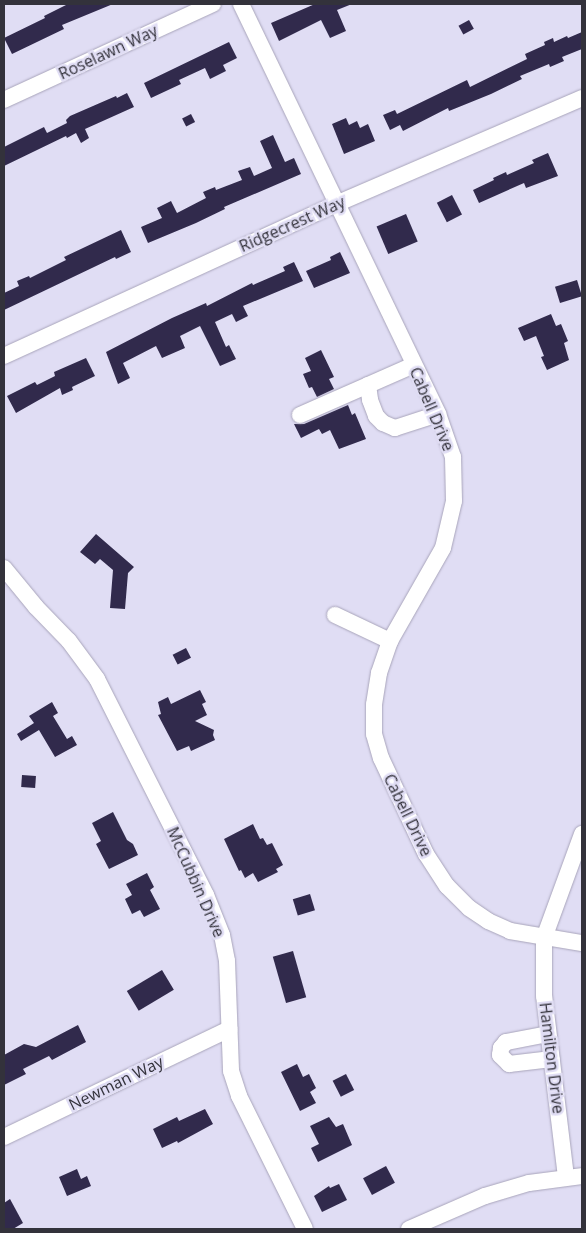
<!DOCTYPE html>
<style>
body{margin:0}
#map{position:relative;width:586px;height:1233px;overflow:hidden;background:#e0ddf4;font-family:"Open Sans",sans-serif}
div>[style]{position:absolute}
.building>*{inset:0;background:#312a4c;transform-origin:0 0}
.roads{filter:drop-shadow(0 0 1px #a8a4ba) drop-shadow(0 0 1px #a8a4ba)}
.minor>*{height:16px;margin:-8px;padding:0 8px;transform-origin:8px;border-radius:8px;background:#fff}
span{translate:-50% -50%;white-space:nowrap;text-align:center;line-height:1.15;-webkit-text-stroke:5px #e0ddf4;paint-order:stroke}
.street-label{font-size:16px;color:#33323b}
.frame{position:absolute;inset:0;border:5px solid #33323b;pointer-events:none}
</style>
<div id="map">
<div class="building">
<div style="clip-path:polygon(68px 4px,113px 4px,62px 25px,64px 29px,12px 54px,4px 38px,45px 18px,44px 16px)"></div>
<div style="clip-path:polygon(315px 4px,352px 4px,337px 10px,346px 31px,330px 38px,321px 20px,279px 41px,271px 23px)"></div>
<div style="left:469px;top:20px;width:10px;height:12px;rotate:61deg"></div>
<div style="clip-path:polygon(582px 32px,582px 49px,562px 57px,564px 61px,550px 67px,549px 64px,520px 76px,522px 79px,491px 94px,449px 111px,448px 108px,403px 131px,400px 125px,390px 130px,383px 115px,395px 110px,397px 114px,467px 80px,470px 87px,527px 59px,525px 54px,545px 45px,544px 42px,553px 38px,554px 42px,567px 36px,568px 38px)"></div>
<div style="clip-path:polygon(229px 42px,237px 58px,223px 65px,226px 71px,210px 79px,205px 68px,179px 80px,181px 84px,151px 98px,144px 83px)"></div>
<div style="clip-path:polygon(127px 93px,134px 107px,85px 129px,89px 138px,81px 143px,76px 133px,67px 138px,66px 136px,4px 166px,4px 147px,44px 127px,47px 133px,67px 123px,66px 120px,70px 116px,116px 96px,117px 98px)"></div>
<div style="left:191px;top:114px;width:9px;height:10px;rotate:63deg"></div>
<div style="clip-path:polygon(346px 118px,349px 125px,357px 121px,360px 128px,368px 124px,375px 141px,344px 154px,332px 124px)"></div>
<div style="clip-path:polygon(273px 135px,285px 162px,294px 158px,301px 174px,224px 207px,225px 209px,196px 223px,148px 243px,141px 227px,162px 218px,157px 208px,171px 201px,177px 213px,206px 198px,203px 192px,215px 187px,216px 190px,242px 180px,238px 171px,250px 167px,254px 176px,272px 168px,260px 141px)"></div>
<div style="clip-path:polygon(548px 153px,558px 176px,526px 188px,524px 183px,479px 203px,473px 190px,494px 180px,493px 178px,506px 172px,507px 175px,534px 163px,532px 160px)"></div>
<div style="left:452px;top:195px;width:22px;height:17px;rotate:63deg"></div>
<div style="left:406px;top:214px;width:30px;height:32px;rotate:67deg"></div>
<div style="clip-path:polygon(121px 230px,131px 252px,116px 259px,115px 257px,4px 310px,4px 293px,19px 286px,17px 281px,29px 276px,30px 278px,66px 260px,64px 257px)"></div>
<div style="clip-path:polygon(340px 252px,350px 273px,314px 288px,306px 271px,331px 260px,330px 257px)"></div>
<div style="clip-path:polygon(294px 262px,303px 281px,243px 306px,248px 316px,236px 322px,232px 314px,215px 322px,226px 347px,229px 345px,236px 359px,220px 366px,200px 326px,180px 336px,185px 348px,162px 358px,156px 346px,123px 363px,130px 378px,118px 384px,106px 352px,172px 318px,206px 303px,207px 306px,252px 283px,253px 285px,285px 271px,283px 267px)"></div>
<div style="left:577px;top:280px;width:17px;height:23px;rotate:73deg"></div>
<div style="clip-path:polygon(551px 314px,556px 326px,561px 324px,568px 341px,564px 343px,569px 360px,547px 370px,541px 357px,544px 356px,536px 336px,524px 341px,518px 328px)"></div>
<div style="clip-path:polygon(321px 350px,334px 377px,329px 379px,334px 389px,317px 397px,312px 387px,309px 388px,303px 374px,311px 371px,305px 358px)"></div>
<div style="clip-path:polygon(86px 358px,95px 376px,72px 387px,73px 390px,62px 395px,60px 388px,16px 413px,7px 396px,35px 382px,37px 385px,55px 376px,54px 372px)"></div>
<div style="clip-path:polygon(348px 405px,352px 415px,355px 413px,366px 439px,339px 449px,330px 430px,322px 434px,319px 429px,301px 438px,294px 424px,304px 424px)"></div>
<div style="clip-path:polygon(96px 534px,134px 567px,128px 573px,125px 609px,110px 608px,113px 570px,100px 559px,95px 564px,80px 552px)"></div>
<div style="left:186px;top:648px;width:11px;height:15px;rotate:63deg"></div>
<div style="clip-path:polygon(200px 690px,206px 702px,202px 704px,207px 715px,195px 721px,214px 730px,213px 735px,215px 740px,191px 751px,189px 746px,177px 751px,158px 715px,161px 714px,158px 702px,168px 697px,171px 704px)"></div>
<div style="clip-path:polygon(52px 702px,58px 713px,53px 716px,67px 739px,72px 736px,77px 745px,55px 757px,39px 730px,21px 741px,17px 734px,34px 723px,29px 716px)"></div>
<div style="left:22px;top:775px;width:14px;height:12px;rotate:4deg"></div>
<div style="clip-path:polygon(113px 812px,127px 840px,133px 844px,138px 855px,109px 869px,96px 844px,101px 841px,92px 823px)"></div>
<div style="clip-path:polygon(253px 824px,260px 839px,263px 838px,267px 845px,272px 843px,283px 865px,276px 869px,278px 872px,258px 882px,253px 873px,245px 878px,241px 870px,239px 871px,224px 839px)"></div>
<div style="clip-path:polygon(147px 873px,154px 887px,150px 890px,160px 909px,144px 917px,140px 910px,132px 914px,125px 899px,132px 895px,126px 884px)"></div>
<div style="left:310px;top:894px;width:17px;height:18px;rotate:73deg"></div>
<div style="left:293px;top:951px;width:48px;height:21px;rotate:74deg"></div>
<div style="left:162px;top:970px;width:23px;height:41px;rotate:59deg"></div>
<div style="clip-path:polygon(78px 1025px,86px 1042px,52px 1060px,49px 1056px,23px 1069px,26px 1074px,4px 1085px,4px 1055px,24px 1044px,36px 1047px)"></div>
<div style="clip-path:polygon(297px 1064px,303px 1077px,309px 1074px,316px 1088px,310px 1092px,316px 1103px,300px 1111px,281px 1072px)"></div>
<div style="left:346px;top:1074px;width:18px;height:15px;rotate:63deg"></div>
<div style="clip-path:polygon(205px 1109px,213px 1124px,178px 1143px,177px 1141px,162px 1148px,153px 1129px,177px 1117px,179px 1121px)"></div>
<div style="clip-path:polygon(329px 1117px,336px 1127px,343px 1124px,352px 1145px,318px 1162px,311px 1148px,319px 1144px,310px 1126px)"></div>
<div style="left:386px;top:1166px;width:19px;height:26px;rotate:62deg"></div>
<div style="clip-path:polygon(77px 1169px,81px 1179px,87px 1176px,91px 1186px,67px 1196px,59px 1177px)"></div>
<div style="clip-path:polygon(339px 1184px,347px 1200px,322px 1212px,314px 1196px,329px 1186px,330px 1188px)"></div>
<div style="clip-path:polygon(10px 1199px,23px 1223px,13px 1229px,4px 1229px,4px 1203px)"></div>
</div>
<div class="roads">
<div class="minor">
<div style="left:241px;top:4px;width:455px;rotate:64.3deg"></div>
<div style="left:438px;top:414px;width:46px;rotate:70.8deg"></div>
<div style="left:453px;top:457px;width:44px;rotate:88.7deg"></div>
<div style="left:454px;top:501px;width:48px;rotate:103.2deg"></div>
<div style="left:443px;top:548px;width:107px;rotate:119.7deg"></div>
<div style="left:390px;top:641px;width:34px;rotate:109deg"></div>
<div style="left:379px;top:673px;width:32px;rotate:99deg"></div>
<div style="left:374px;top:705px;width:29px;rotate:90deg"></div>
<div style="left:374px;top:734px;width:25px;rotate:74deg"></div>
<div style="left:381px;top:758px;width:106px;rotate:64.9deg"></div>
<div style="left:426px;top:854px;width:38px;rotate:57deg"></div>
<div style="left:447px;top:886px;width:31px;rotate:45deg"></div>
<div style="left:469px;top:908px;width:23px;rotate:34deg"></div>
<div style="left:488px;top:921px;width:24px;rotate:24deg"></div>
<div style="left:510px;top:931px;width:73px;rotate:9.5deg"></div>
<div style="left:4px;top:100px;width:230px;rotate:-24.7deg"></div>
<div style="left:4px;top:356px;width:365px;rotate:-24.6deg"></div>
<div style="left:336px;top:204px;width:268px;rotate:-23.3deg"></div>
<div style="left:368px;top:385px;width:15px;rotate:82deg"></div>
<div style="left:370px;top:400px;width:17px;rotate:69deg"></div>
<div style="left:376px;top:416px;width:10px;rotate:45deg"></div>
<div style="left:383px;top:423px;width:13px;rotate:23deg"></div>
<div style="left:395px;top:428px;width:45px;rotate:-18deg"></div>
<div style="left:300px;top:415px;width:124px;rotate:-23.7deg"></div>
<div style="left:4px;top:568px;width:50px;rotate:50.6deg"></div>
<div style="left:36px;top:607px;width:47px;rotate:45.9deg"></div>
<div style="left:69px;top:641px;width:47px;rotate:53.6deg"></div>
<div style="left:97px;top:679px;width:242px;rotate:63.2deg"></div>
<div style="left:206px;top:895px;width:43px;rotate:68.2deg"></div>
<div style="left:222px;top:935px;width:26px;rotate:79deg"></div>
<div style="left:227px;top:961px;width:110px;rotate:87.9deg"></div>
<div style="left:231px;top:1071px;width:26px;rotate:72deg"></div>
<div style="left:239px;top:1096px;width:148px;rotate:63.6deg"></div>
<div style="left:335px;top:615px;width:61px;rotate:25.3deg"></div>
<div style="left:548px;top:1034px;width:43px;rotate:169.2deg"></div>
<div style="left:506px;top:1042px;width:8px;rotate:130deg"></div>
<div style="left:501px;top:1048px;width:7px;rotate:98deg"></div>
<div style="left:500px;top:1055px;width:13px;rotate:45deg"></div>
<div style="left:509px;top:1064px;width:43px;rotate:-6.6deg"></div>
<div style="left:4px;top:1137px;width:250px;rotate:-25.6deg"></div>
<div style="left:566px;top:1177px;width:182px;rotate:-96.9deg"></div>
<div style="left:544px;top:996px;width:58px;rotate:-90deg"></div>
<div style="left:544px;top:938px;width:111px;rotate:-69.9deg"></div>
<div style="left:409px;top:1229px;width:83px;rotate:-23.5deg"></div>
<div style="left:485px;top:1196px;width:46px;rotate:-16.5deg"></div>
<div style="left:529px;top:1183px;width:53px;rotate:-7.5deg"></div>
</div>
</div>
<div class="street-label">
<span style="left:108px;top:52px;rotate:-25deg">Roselawn Way</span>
<span style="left:292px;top:224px;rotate:-24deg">Ridgecrest Way</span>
<span style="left:432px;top:409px;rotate:67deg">Cabell Drive</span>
<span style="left:408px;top:815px;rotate:64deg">Cabell Drive</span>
<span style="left:196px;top:882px;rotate:66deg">McCubbin Drive</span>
<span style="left:552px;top:1058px;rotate:83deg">Hamilton Drive</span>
<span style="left:116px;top:1083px;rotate:-26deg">Newman Way</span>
</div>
<div class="frame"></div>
</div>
